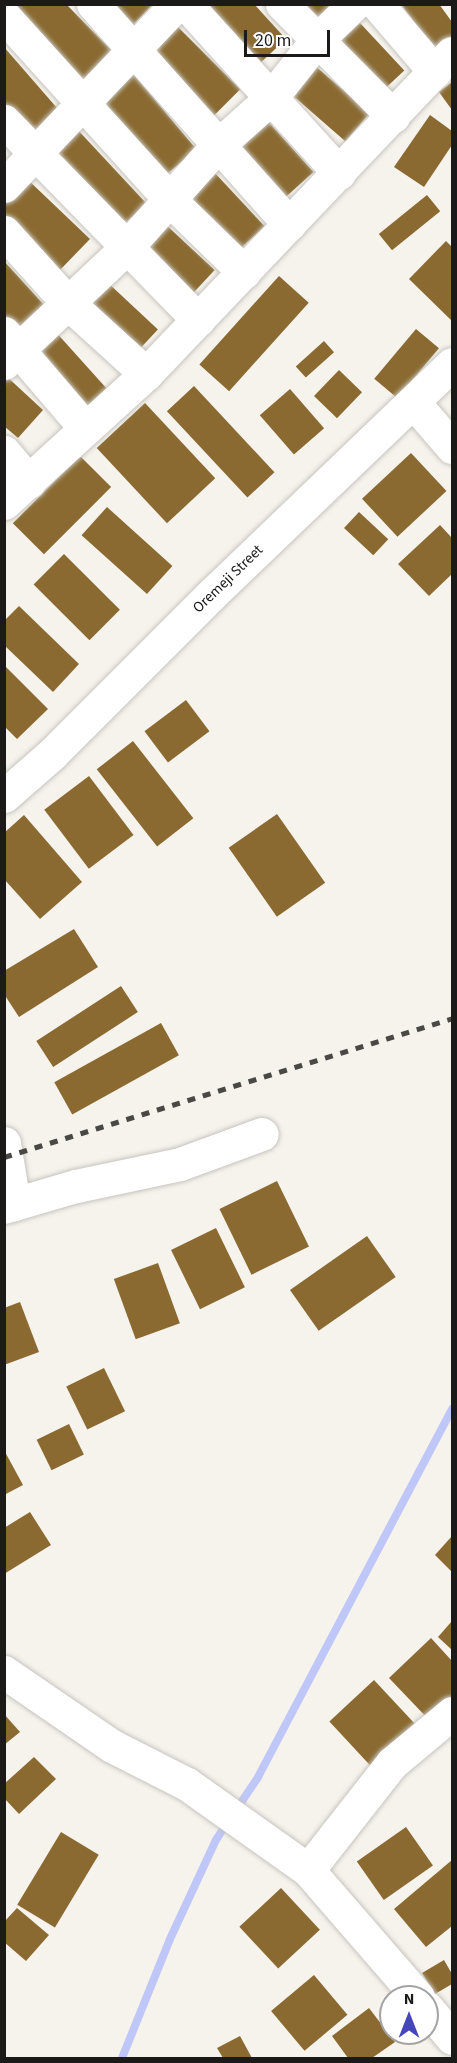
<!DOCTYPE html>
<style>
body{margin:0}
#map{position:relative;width:457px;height:2063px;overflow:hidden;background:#f6f3ed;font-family:"Source Sans 3",sans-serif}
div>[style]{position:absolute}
.stream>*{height:8px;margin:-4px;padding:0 4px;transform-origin:4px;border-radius:4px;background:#bec7f7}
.building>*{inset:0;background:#8a6a31;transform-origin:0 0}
.roads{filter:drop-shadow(0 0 2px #c7c4bf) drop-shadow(0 0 2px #c7c4bf)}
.minor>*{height:33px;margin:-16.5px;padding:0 16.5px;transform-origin:16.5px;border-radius:16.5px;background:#fff}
.rail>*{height:4.5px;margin-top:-2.25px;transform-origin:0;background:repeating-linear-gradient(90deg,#494845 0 8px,transparent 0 16px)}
span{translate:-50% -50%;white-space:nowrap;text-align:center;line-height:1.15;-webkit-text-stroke:6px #fff;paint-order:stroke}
.street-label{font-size:15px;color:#1b1a19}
.frame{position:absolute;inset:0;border:6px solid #1b1a19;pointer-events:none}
.north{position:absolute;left:379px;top:1985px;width:60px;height:60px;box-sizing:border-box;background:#fff;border:2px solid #a4a3a3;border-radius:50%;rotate:0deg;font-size:16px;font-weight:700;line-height:24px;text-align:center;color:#1b1a19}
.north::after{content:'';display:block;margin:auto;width:21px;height:27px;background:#4546bc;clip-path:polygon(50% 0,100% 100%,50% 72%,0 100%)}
.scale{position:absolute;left:244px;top:30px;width:86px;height:27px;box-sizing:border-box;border:3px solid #1b1a19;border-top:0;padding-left:8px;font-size:18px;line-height:21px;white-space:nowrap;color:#1b1a19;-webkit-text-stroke:4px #fff;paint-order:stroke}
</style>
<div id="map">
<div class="stream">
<div style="left:236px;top:1810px;width:40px;rotate:-56deg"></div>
<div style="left:258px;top:1777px;width:416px;rotate:-62.2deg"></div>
<div style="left:122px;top:2058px;width:128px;rotate:-68deg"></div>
<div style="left:170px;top:1939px;width:109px;rotate:-65.1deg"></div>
<div style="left:216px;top:1840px;width:24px;rotate:-57deg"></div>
</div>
<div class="building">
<div style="clip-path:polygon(11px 4px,66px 4px,112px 51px,82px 80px)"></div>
<div style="clip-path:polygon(104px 4px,153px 4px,129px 29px)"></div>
<div style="clip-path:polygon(201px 4px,254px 4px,286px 39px,258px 65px)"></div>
<div style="clip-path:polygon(302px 4px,332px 4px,316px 19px)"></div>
<div style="clip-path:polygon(401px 4px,439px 4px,452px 22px,452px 37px,435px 50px)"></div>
<div style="left:360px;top:23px;width:65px;height:37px;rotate:47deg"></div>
<div style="left:178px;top:27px;width:88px;height:48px;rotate:45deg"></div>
<div style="clip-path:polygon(4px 47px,64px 116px,30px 146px,4px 116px)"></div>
<div style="left:313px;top:64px;width:75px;height:37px;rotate:41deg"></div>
<div style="left:134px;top:75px;width:97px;height:47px;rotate:50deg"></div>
<div style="clip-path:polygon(452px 82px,452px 110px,439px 92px)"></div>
<div style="clip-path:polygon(430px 115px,452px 131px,452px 145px,424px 187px,394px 167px)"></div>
<div style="left:264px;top:117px;width:74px;height:40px;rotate:48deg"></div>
<div style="left:76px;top:128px;width:103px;height:36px;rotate:47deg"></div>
<div style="left:214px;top:172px;width:74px;height:40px;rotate:47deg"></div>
<div style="clip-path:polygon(26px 178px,90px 239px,60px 270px,4px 217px,4px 200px)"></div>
<div style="left:427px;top:195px;width:21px;height:62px;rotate:51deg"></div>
<div style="left:162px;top:221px;width:72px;height:41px;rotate:43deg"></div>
<div style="clip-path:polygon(446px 241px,452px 247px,452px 321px,409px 279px)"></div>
<div style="clip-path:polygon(4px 261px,46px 307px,14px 335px,4px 324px)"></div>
<div style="left:279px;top:276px;width:40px;height:119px;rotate:42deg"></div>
<div style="left:106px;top:281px;width:71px;height:32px;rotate:43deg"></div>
<div style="left:416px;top:329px;width:30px;height:65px;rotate:40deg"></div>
<div style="left:54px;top:330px;width:81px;height:28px;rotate:48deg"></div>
<div style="left:324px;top:341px;width:15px;height:38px;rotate:48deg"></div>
<div style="left:339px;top:370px;width:32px;height:36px;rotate:44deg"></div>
<div style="clip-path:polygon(4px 374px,43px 410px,18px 438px,4px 426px)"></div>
<div style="left:194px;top:386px;width:118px;height:37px;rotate:47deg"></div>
<div style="left:290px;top:389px;width:52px;height:40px;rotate:49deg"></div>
<div style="left:145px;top:403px;width:103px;height:66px;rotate:47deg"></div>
<div style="left:411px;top:453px;width:52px;height:67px;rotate:47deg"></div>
<div style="left:80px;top:456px;width:44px;height:95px;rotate:45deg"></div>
<div style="left:107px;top:507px;width:88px;height:38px;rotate:42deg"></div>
<div style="left:359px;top:512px;width:40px;height:22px;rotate:43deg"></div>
<div style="clip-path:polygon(440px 525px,452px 538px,452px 574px,429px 596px,398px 564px)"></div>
<div style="left:64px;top:554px;width:79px;height:43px;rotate:45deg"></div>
<div style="clip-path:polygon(19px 606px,79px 664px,53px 692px,4px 645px,4px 621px)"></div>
<div style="clip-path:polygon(4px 665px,48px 709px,17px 739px,4px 726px)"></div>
<div style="left:186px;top:700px;width:39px;height:52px;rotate:53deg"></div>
<div style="left:133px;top:741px;width:98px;height:46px;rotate:52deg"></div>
<div style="left:89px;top:776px;width:74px;height:56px;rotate:53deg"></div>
<div style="left:277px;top:814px;width:84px;height:59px;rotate:55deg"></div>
<div style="clip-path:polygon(24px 815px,82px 882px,40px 919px,4px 879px,4px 833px)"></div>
<div style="clip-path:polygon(74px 929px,98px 967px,19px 1017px,4px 994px,4px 971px)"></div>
<div style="left:121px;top:986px;width:31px;height:101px;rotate:57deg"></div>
<div style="left:161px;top:1023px;width:37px;height:122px;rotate:61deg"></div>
<div style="left:277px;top:1181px;width:73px;height:64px;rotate:64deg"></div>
<div style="left:216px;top:1228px;width:66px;height:50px;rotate:64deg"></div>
<div style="left:367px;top:1236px;width:50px;height:94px;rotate:55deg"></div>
<div style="left:158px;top:1263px;width:64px;height:47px;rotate:70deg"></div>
<div style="clip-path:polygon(20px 1302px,39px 1352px,4px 1365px,4px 1308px)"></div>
<div style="left:104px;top:1368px;width:48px;height:42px;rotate:64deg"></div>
<div style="left:69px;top:1424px;width:34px;height:36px;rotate:64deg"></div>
<div style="clip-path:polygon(4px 1450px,23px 1485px,4px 1495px)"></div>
<div style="clip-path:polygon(30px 1512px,51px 1545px,4px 1574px,4px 1528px)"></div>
<div style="clip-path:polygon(452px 1536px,452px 1572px,435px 1555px)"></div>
<div style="clip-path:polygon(452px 1621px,452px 1650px,438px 1637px)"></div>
<div style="clip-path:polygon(431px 1638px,452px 1661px,452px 1701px,431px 1722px,389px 1678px)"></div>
<div style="left:374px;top:1680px;width:65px;height:61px;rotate:47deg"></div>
<div style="clip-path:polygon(4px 1714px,20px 1732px,4px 1745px)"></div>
<div style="clip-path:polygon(34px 1757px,56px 1779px,19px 1814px,4px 1798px,4px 1784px)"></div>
<div style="left:406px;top:1827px;width:47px;height:60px;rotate:55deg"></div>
<div style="left:61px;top:1832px;width:44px;height:85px;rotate:31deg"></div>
<div style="clip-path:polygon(452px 1860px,452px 1926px,426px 1947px,394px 1909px)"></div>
<div style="left:281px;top:1888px;width:57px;height:57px;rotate:47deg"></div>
<div style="clip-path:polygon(17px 1908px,49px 1935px,26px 1961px,4px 1942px,4px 1922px)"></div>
<div style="clip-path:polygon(444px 1960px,452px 1974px,452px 1984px,435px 1994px,422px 1973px)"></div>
<div style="left:314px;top:1975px;width:52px;height:56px;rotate:50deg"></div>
<div style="clip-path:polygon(369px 2008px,395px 2042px,372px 2058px,348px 2058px,332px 2036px)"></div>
<div style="clip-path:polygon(240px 2036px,252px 2058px,223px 2058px,217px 2048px)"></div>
</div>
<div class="roads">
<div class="minor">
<div style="left:93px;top:4px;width:295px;rotate:48.3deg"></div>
<div style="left:186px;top:4px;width:228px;rotate:47.8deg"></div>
<div style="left:282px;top:4px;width:158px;rotate:45.3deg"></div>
<div style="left:377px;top:4px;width:89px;rotate:49.5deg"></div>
<div style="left:4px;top:16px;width:249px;rotate:47.9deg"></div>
<div style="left:171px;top:201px;width:102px;rotate:44.2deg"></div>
<div style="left:4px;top:121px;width:278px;rotate:45.7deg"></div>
<div style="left:4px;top:186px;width:251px;rotate:-46.5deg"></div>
<div style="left:4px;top:232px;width:94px;rotate:48deg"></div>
<div style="left:67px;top:302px;width:107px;rotate:42.3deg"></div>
<div style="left:4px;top:333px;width:126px;rotate:49.5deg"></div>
<div style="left:4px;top:363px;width:168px;rotate:-43.3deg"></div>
<div style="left:126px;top:248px;width:135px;rotate:-48.3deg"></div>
<div style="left:216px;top:147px;width:74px;rotate:-41.7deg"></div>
<div style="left:271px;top:98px;width:73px;rotate:-51.7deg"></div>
<div style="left:316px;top:41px;width:53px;rotate:-44.2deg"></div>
<div style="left:415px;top:404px;width:57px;rotate:49.3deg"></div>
<div style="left:4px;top:452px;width:39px;rotate:50deg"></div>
<div style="left:4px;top:503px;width:192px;rotate:-42.3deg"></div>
<div style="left:146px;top:374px;width:443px;rotate:-46.4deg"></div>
<div style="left:4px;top:796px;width:64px;rotate:-41.2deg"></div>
<div style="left:52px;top:754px;width:226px;rotate:-45deg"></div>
<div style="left:212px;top:594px;width:332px;rotate:-43.8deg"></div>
<div style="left:4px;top:1143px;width:62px;rotate:80.7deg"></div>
<div style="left:4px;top:1207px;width:75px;rotate:-16.3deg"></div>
<div style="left:76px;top:1186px;width:106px;rotate:-11.9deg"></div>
<div style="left:180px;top:1164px;width:87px;rotate:-20.1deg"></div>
<div style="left:4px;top:1672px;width:131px;rotate:34.4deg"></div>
<div style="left:112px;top:1746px;width:84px;rotate:26.9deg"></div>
<div style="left:187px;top:1784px;width:148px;rotate:35.4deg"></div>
<div style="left:308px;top:1870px;width:168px;rotate:49.1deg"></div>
<div style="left:308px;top:1870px;width:136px;rotate:-51.9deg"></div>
<div style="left:392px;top:1763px;width:78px;rotate:-39.8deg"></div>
<div style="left:427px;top:2008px;width:39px;rotate:50deg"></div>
</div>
</div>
<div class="rail">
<div style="left:4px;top:1157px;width:469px;rotate:-17.2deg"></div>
</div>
<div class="street-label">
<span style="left:228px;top:579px;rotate:-44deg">Oremeji Street</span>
</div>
<div class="frame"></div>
<div class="north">N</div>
<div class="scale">20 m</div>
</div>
